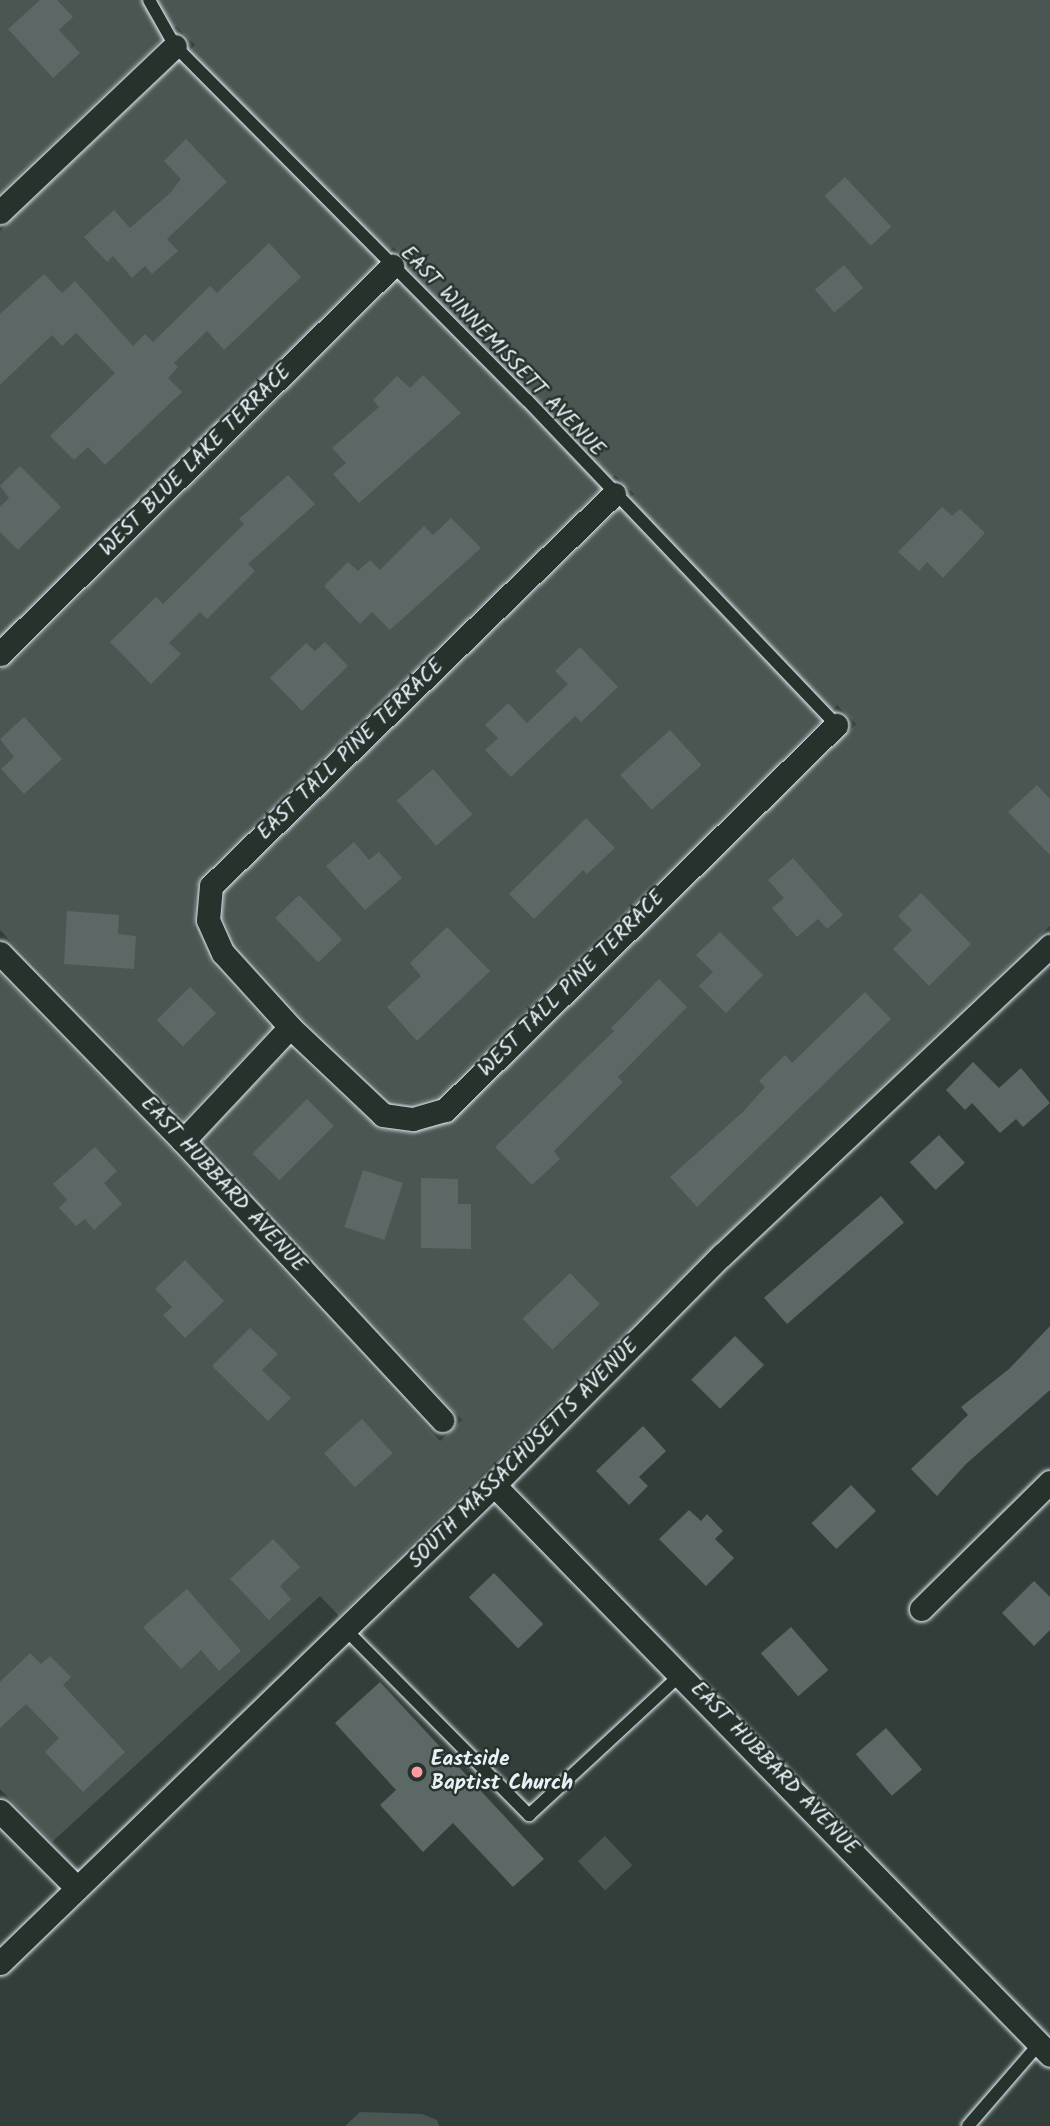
<!DOCTYPE html>
<style>
body{margin:0}
#map{position:relative;width:1050px;height:2126px;overflow:hidden;background:#323e39;font-family:Kalam,sans-serif}
div>[style]{position:absolute}
.green>*{inset:0;background:#495651;transform-origin:0 0}
.building>*{inset:0;background:#5c6865;transform-origin:0 0}
.roads{filter:drop-shadow(0 0 2px #e8f1f8) drop-shadow(0 0 2px #e8f1f8)}
.service>*{height:12px;margin:-6px;padding:0 6px;transform-origin:6px;border-radius:6px;background:#26332d}
.minor>*{height:23px;margin:-11.5px;padding:0 11.5px;transform-origin:11.5px;border-radius:11.5px;background:#26332d}
.dots>*{width:19px;height:19px;translate:-50% -50%;box-sizing:border-box;border:4px solid #26332d;border-radius:50%}
span{translate:-50% -50%;white-space:nowrap;text-align:center;line-height:1.15;-webkit-text-stroke:5px #26332d;paint-order:stroke}
.street-label{font-size:21px;color:#e8f1f8}
.poi-label{font-size:21px;color:#e8f1f8;font-weight:700}
.left{translate:0 -50%;text-align:left}
</style>
<div id="map">
<div class="green">
<div style="clip-path:polygon(0 0,1050px 0,1050px 926px,713px 1246px,339px 1616px,320px 1596px,52px 1842px,0 1789px,0 974px,172px 1151px,440px 1441px,462px 1420px,203px 1139px,289px 1048px,379px 1129px,410px 1133px,454px 1119px,856px 724px,837px 705px,438px 1097px,414px 1104px,391px 1101px,301px 1017px,236px 944px,222px 916px,225px 891px,634px 494px,615px 475px,201px 876px,196px 887px,194px 928px,212px 964px,271px 1028px,184px 1120px,0 930px,0 670px,17px 659px,412px 265px,393px 247px,0 637px,0 231px,195px 45px,176px 26px,0 193px)"></div>
<div style="left:605px;top:1836px;width:40px;height:37px;rotate:47deg"></div>
<div style="clip-path:polygon(360px 2112px,422px 2114px,437px 2120px,439px 2126px,345px 2126px)"></div>
</div>
<div class="building">
<div style="clip-path:polygon(40px 0,57px 0,73px 17px,59px 30px,80px 53px,53px 78px,8px 29px)"></div>
<div style="clip-path:polygon(186px 139px,227px 182px,167px 239px,178px 251px,152px 274px,145px 266px,132px 278px,113px 256px,107px 262px,84px 237px,114px 210px,130px 228px,170px 193px,181px 179px,164px 161px)"></div>
<div style="left:845px;top:177px;width:68px;height:28px;rotate:47deg"></div>
<div style="clip-path:polygon(269px 243px,301px 277px,224px 350px,207px 331px,174px 363px,178px 367px,168px 378px,182px 392px,105px 465px,88px 447px,74px 460px,50px 436px,115px 373px,76px 333px,62px 346px,52px 335px,0 385px,0 314px,44px 274px,62px 293px,75px 281px,133px 346px,145px 334px,153px 342px,210px 286px,217px 293px)"></div>
<div style="left:844px;top:265px;width:30px;height:38px;rotate:50deg"></div>
<div style="clip-path:polygon(423px 375px,461px 413px,359px 503px,333px 474px,346px 463px,332px 448px,379px 407px,373px 400px,397px 376px,410px 388px)"></div>
<div style="clip-path:polygon(20px 466px,61px 507px,18px 550px,0 532px,0 507px,9px 498px,0 486px)"></div>
<div style="clip-path:polygon(288px 475px,315px 504px,248px 564px,255px 571px,207px 619px,200px 612px,169px 643px,181px 654px,151px 684px,110px 642px,156px 597px,163px 604px,244px 524px,239px 519px)"></div>
<div style="clip-path:polygon(942px 507px,952px 516px,960px 509px,985px 533px,943px 578px,927px 562px,919px 571px,898px 552px)"></div>
<div style="clip-path:polygon(451px 518px,481px 548px,390px 630px,372px 612px,360px 624px,324px 586px,348px 562px,358px 571px,370px 560px,380px 570px,424px 526px,433px 535px)"></div>
<div style="clip-path:polygon(325px 642px,348px 666px,302px 711px,270px 678px,306px 643px,315px 651px)"></div>
<div style="clip-path:polygon(580px 647px,618px 687px,581px 722px,575px 716px,511px 777px,485px 750px,498px 738px,485px 725px,508px 703px,527px 723px,568px 684px,555px 671px)"></div>
<div style="clip-path:polygon(24px 717px,62px 759px,24px 794px,1px 769px,14px 757px,0 739px)"></div>
<div style="left:670px;top:730px;width:47px;height:67px;rotate:48deg"></div>
<div style="left:433px;top:769px;width:60px;height:48px;rotate:49deg"></div>
<div style="clip-path:polygon(1037px 785px,1050px 799px,1050px 855px,1008px 812px)"></div>
<div style="clip-path:polygon(586px 818px,615px 848px,587px 874px,583px 870px,534px 919px,509px 894px)"></div>
<div style="clip-path:polygon(354px 842px,369px 860px,379px 852px,402px 878px,365px 910px,326px 866px)"></div>
<div style="clip-path:polygon(793px 858px,843px 915px,827px 929px,818px 919px,797px 937px,772px 908px,784px 898px,768px 880px)"></div>
<div style="clip-path:polygon(921px 893px,971px 944px,929px 986px,893px 949px,912px 930px,898px 916px)"></div>
<div style="left:299px;top:895px;width:62px;height:33px;rotate:46deg"></div>
<div style="clip-path:polygon(67px 911px,119px 915px,118px 934px,136px 936px,134px 969px,64px 964px)"></div>
<div style="clip-path:polygon(447px 927px,490px 971px,417px 1041px,387px 1007px,421px 976px,410px 963px)"></div>
<div style="clip-path:polygon(720px 932px,763px 975px,726px 1013px,699px 986px,713px 972px,696px 955px)"></div>
<div style="clip-path:polygon(659px 979px,687px 1007px,618px 1077px,623px 1082px,554px 1151px,560px 1159px,532px 1185px,495px 1147px,614px 1031px,611px 1028px)"></div>
<div style="left:190px;top:987px;width:37px;height:47px;rotate:45deg"></div>
<div style="clip-path:polygon(865px 992px,891px 1019px,697px 1207px,670px 1177px,744px 1111px,765px 1087px,759px 1081px,785px 1055px,792px 1063px)"></div>
<div style="clip-path:polygon(973px 1062px,999px 1088px,1021px 1068px,1050px 1103px,1023px 1127px,1016px 1119px,1000px 1133px,972px 1103px,965px 1110px,946px 1090px)"></div>
<div style="left:307px;top:1099px;width:38px;height:77px;rotate:45deg"></div>
<div style="left:939px;top:1135px;width:38px;height:40px;rotate:47deg"></div>
<div style="clip-path:polygon(95px 1147px,117px 1171px,104px 1183px,122px 1204px,94px 1230px,85px 1219px,76px 1226px,59px 1208px,67px 1200px,53px 1184px)"></div>
<div style="left:363px;top:1170px;width:42px;height:60px;rotate:18deg"></div>
<div style="clip-path:polygon(421px 1178px,458px 1179px,458px 1204px,471px 1204px,471px 1249px,421px 1248px)"></div>
<div style="left:881px;top:1196px;width:35px;height:155px;rotate:49deg"></div>
<div style="clip-path:polygon(185px 1260px,224px 1301px,185px 1338px,163px 1315px,172px 1307px,155px 1289px)"></div>
<div style="left:570px;top:1273px;width:43px;height:66px;rotate:46deg"></div>
<div style="clip-path:polygon(1050px 1326px,1050px 1390px,966px 1464px,937px 1496px,911px 1469px,968px 1415px,961px 1407px,1009px 1369px)"></div>
<div style="clip-path:polygon(250px 1328px,278px 1354px,262px 1370px,291px 1398px,268px 1421px,212px 1366px)"></div>
<div style="left:735px;top:1336px;width:41px;height:62px;rotate:45deg"></div>
<div style="left:362px;top:1419px;width:46px;height:51px;rotate:48deg"></div>
<div style="clip-path:polygon(643px 1426px,666px 1451px,639px 1477px,648px 1486px,629px 1505px,596px 1471px)"></div>
<div style="left:851px;top:1485px;width:36px;height:55px;rotate:46deg"></div>
<div style="clip-path:polygon(689px 1510px,701px 1521px,707px 1514px,723px 1531px,715px 1539px,734px 1558px,706px 1586px,659px 1539px)"></div>
<div style="clip-path:polygon(273px 1539px,300px 1567px,280px 1586px,291px 1599px,269px 1620px,230px 1579px)"></div>
<div style="left:494px;top:1573px;width:71px;height:35px;rotate:46deg"></div>
<div style="clip-path:polygon(1034px 1581px,1050px 1597px,1050px 1630px,1034px 1646px,1002px 1613px)"></div>
<div style="clip-path:polygon(187px 1589px,241px 1651px,219px 1671px,201px 1650px,181px 1669px,143px 1627px)"></div>
<div style="left:791px;top:1627px;width:57px;height:40px;rotate:49deg"></div>
<div style="clip-path:polygon(30px 1653px,41px 1664px,50px 1656px,71px 1677px,63px 1685px,125px 1752px,83px 1792px,45px 1752px,59px 1738px,26px 1704px,0 1728px,0 1682px)"></div>
<div style="clip-path:polygon(380px 1682px,544px 1859px,513px 1887px,453px 1823px,423px 1852px,380px 1805px,396px 1790px,335px 1723px)"></div>
<div style="left:886px;top:1728px;width:55px;height:40px;rotate:49deg"></div>
</div>
<div class="roads">
<div class="service">
<div style="left:149px;top:0;width:53px;rotate:60.5deg"></div>
<div style="left:175px;top:46px;width:499px;rotate:45.2deg"></div>
<div style="left:527px;top:400px;width:448px;rotate:46.4deg"></div>
<div style="left:345px;top:1629px;width:262px;rotate:45.3deg"></div>
<div style="left:529px;top:1815px;width:207px;rotate:-42.8deg"></div>
<div style="left:968px;top:2126px;width:108px;rotate:-49.1deg"></div>
</div>
<div class="minor">
<div style="left:0;top:212px;width:241px;rotate:-43.5deg"></div>
<div style="left:614px;top:494px;width:562px;rotate:135.79deg"></div>
<div style="left:211px;top:886px;width:34px;rotate:95deg"></div>
<div style="left:208px;top:920px;width:36px;rotate:66deg"></div>
<div style="left:223px;top:953px;width:100px;rotate:47.8deg"></div>
<div style="left:290px;top:1027px;width:128px;rotate:43.4deg"></div>
<div style="left:383px;top:1115px;width:30px;rotate:8deg"></div>
<div style="left:413px;top:1119px;width:33px;rotate:-16deg"></div>
<div style="left:445px;top:1110px;width:549px;rotate:-44.56deg"></div>
<div style="left:0;top:654px;width:552px;rotate:-44.71deg"></div>
<div style="left:0;top:953px;width:262px;rotate:45.8deg"></div>
<div style="left:183px;top:1141px;width:381px;rotate:47.1deg"></div>
<div style="left:183px;top:1141px;width:156px;rotate:-46.8deg"></div>
<div style="left:494px;top:1485px;width:796px;rotate:45.71deg"></div>
<div style="left:921px;top:1609px;width:181px;rotate:-44.6deg"></div>
<div style="left:0;top:1811px;width:109px;rotate:45deg"></div>
<div style="left:0;top:1963px;width:687px;rotate:-44.06deg"></div>
<div style="left:494px;top:1485px;width:324px;rotate:-45.3deg"></div>
<div style="left:722px;top:1255px;width:451px;rotate:-43.3deg"></div>
</div>
</div>
<div class="dots">
<div style="left:417px;top:1772px;background:#ff9aa2"></div>
</div>
<div class="street-label">
<span style="left:502px;top:352px;rotate:46deg">EAST WINNEMISSETT AVENUE</span>
<span style="left:196px;top:461px;rotate:-45deg">WEST BLUE LAKE TERRACE</span>
<span style="left:351px;top:750px;rotate:-44deg">EAST TALL PINE TERRACE</span>
<span style="left:572px;top:984px;rotate:-45deg">WEST TALL PINE TERRACE</span>
<span style="left:223px;top:1185px;rotate:47deg">EAST HUBBARD AVENUE</span>
<span style="left:524px;top:1454px;rotate:-45deg">SOUTH MASSACHUSETTS AVENUE</span>
<span style="left:774px;top:1769px;rotate:46deg">EAST HUBBARD AVENUE</span>
</div>
<div class="poi-label">
<span class="left" style="left:431px;top:1772px">Eastside<br>Baptist Church</span>
</div>
</div>
